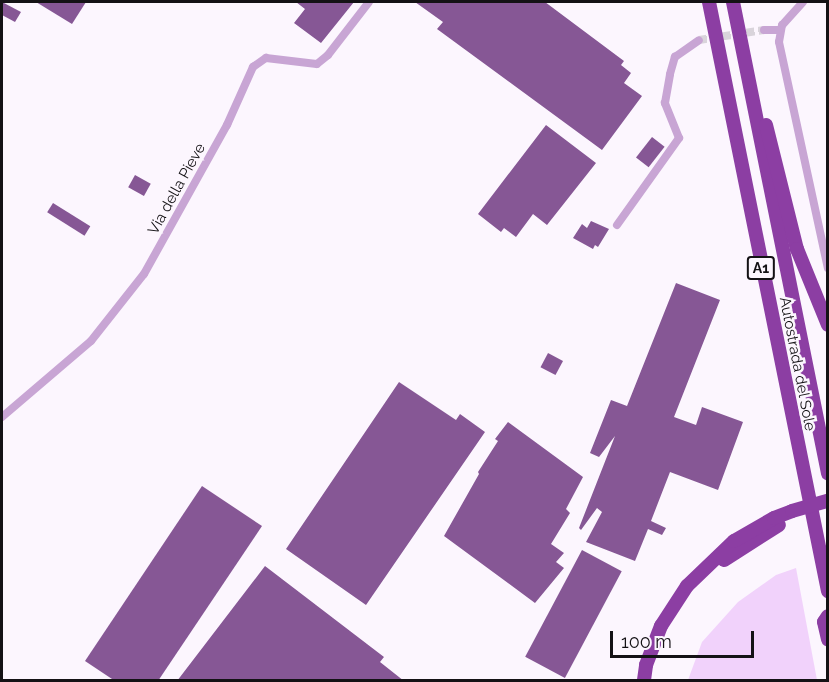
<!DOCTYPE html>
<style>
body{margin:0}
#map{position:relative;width:829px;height:682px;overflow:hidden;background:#fcf6fe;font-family:Raleway,sans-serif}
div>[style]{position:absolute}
.green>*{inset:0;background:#f1d2fb}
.building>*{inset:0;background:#865795;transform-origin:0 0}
.street-tunnel>*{height:8px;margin-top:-4px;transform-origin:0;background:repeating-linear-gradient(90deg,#d9d4db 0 8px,transparent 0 12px)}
.street>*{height:8px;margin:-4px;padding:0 4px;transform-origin:4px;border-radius:4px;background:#c8a5d4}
.highway>*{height:14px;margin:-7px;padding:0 7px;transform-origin:7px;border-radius:7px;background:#8c3ea3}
.highway-bridge>*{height:14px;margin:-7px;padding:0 7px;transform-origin:7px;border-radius:7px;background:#8c3ea3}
span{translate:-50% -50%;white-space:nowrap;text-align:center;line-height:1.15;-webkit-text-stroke:5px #fcf6fe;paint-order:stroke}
.shield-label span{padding:2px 4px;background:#fcf6fe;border:2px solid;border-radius:4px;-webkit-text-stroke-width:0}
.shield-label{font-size:14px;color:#141215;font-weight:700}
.street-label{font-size:15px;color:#141215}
.frame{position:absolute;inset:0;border:3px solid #141215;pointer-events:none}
.scale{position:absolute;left:610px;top:631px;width:144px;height:27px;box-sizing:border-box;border:3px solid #141215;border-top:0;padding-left:8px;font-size:18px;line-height:21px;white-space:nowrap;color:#141215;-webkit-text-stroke:4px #fcf6fe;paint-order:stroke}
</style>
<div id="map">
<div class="green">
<div style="clip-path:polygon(796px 568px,817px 680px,688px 680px,702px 642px,738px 602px,776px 575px)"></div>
</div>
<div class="building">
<div style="clip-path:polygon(2px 2px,21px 12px,15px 22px,2px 15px)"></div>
<div style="clip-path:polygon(36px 2px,86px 2px,72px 24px)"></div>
<div style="clip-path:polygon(296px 2px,354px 2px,321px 43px,294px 23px,305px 9px)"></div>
<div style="clip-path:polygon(415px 2px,545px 2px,624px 61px,621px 65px,631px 73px,624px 83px,642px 96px,602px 150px,437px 29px,443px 22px)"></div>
<div style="clip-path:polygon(546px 125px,596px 163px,547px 225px,533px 214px,516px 237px,504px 228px,501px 232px,478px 214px)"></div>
<div style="left:652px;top:137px;width:16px;height:26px;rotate:38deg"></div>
<div style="left:135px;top:175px;width:18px;height:14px;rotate:29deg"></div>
<div style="left:53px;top:203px;width:44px;height:11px;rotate:32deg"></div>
<div style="clip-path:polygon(591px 221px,609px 229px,598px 247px,595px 245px,593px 249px,573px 238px,582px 224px,587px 228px)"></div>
<div style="clip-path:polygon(676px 283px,720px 300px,674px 417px,696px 425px,702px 407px,743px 422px,718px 490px,670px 472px,651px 521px,666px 528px,662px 535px,648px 529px,635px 561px,586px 542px,602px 512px,597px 508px,581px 530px,579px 528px,615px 436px,599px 457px,590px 453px,611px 400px,627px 406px)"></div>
<div style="left:548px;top:353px;width:17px;height:16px;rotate:28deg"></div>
<div style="clip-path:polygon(399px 382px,456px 420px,460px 414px,485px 432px,366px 605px,286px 549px)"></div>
<div style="clip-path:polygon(508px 422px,583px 477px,566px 509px,570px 513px,551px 544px,564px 553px,556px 562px,564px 568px,535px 603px,444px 536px,479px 474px,478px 472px,498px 441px,495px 439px)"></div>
<div style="clip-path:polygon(202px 486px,262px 526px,158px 681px,115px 681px,85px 661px)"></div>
<div style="left:582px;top:550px;width:45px;height:121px;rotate:28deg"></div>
<div style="clip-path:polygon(265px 566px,384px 657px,380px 662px,404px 681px,177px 681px)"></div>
</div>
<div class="street-tunnel">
<div style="left:699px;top:40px;width:66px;rotate:-8.7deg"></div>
</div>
<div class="street">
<div style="left:803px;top:2px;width:31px;rotate:132deg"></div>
<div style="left:782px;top:25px;width:17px;rotate:100deg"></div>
<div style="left:779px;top:42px;width:231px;rotate:77.8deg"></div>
<div style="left:764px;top:30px;width:15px"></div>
<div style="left:617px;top:225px;width:107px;rotate:-54.5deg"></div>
<div style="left:679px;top:138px;width:38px;rotate:-112deg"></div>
<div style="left:665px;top:103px;width:29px;rotate:-80deg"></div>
<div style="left:670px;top:74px;width:18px;rotate:-74deg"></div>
<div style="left:675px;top:57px;width:29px;rotate:-35deg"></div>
<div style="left:2px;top:417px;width:117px;rotate:-40.5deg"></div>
<div style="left:91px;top:341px;width:85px;rotate:-51.7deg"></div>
<div style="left:144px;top:274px;width:171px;rotate:-60.9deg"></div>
<div style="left:227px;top:125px;width:64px;rotate:-65.9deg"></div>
<div style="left:253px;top:67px;width:16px;rotate:-35deg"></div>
<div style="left:266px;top:58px;width:51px;rotate:6.7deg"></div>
<div style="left:317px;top:64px;width:14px;rotate:-39deg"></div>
<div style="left:328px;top:55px;width:67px;rotate:-52.3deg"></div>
</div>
<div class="highway">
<div style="left:709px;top:2px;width:601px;rotate:78.58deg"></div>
<div style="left:733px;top:2px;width:481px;rotate:78.6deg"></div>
<div style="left:766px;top:125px;width:128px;rotate:76deg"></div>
<div style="left:797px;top:249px;width:82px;rotate:67.8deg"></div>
<div style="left:724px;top:560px;width:65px;rotate:-32.5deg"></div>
<div style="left:828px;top:616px;width:7px;rotate:124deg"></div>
<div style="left:824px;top:622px;width:18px;rotate:77deg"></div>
<div style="left:644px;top:680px;width:15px;rotate:-82deg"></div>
<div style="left:646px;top:665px;width:42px;rotate:-69deg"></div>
<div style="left:661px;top:626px;width:48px;rotate:-57deg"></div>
<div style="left:687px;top:586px;width:65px;rotate:-43.8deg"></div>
<div style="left:734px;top:541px;width:46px;rotate:-29.9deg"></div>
<div style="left:774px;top:518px;width:19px;rotate:-21deg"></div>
</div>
<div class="highway-bridge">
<div style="left:792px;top:511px;width:37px;rotate:-16deg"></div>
</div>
<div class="shield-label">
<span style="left:761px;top:268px">A1</span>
</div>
<div class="street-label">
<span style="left:177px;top:189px;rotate:-61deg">Via della Pieve</span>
<span style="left:797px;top:364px;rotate:79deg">Autostrada del Sole</span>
</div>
<div class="frame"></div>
<div class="scale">100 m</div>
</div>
